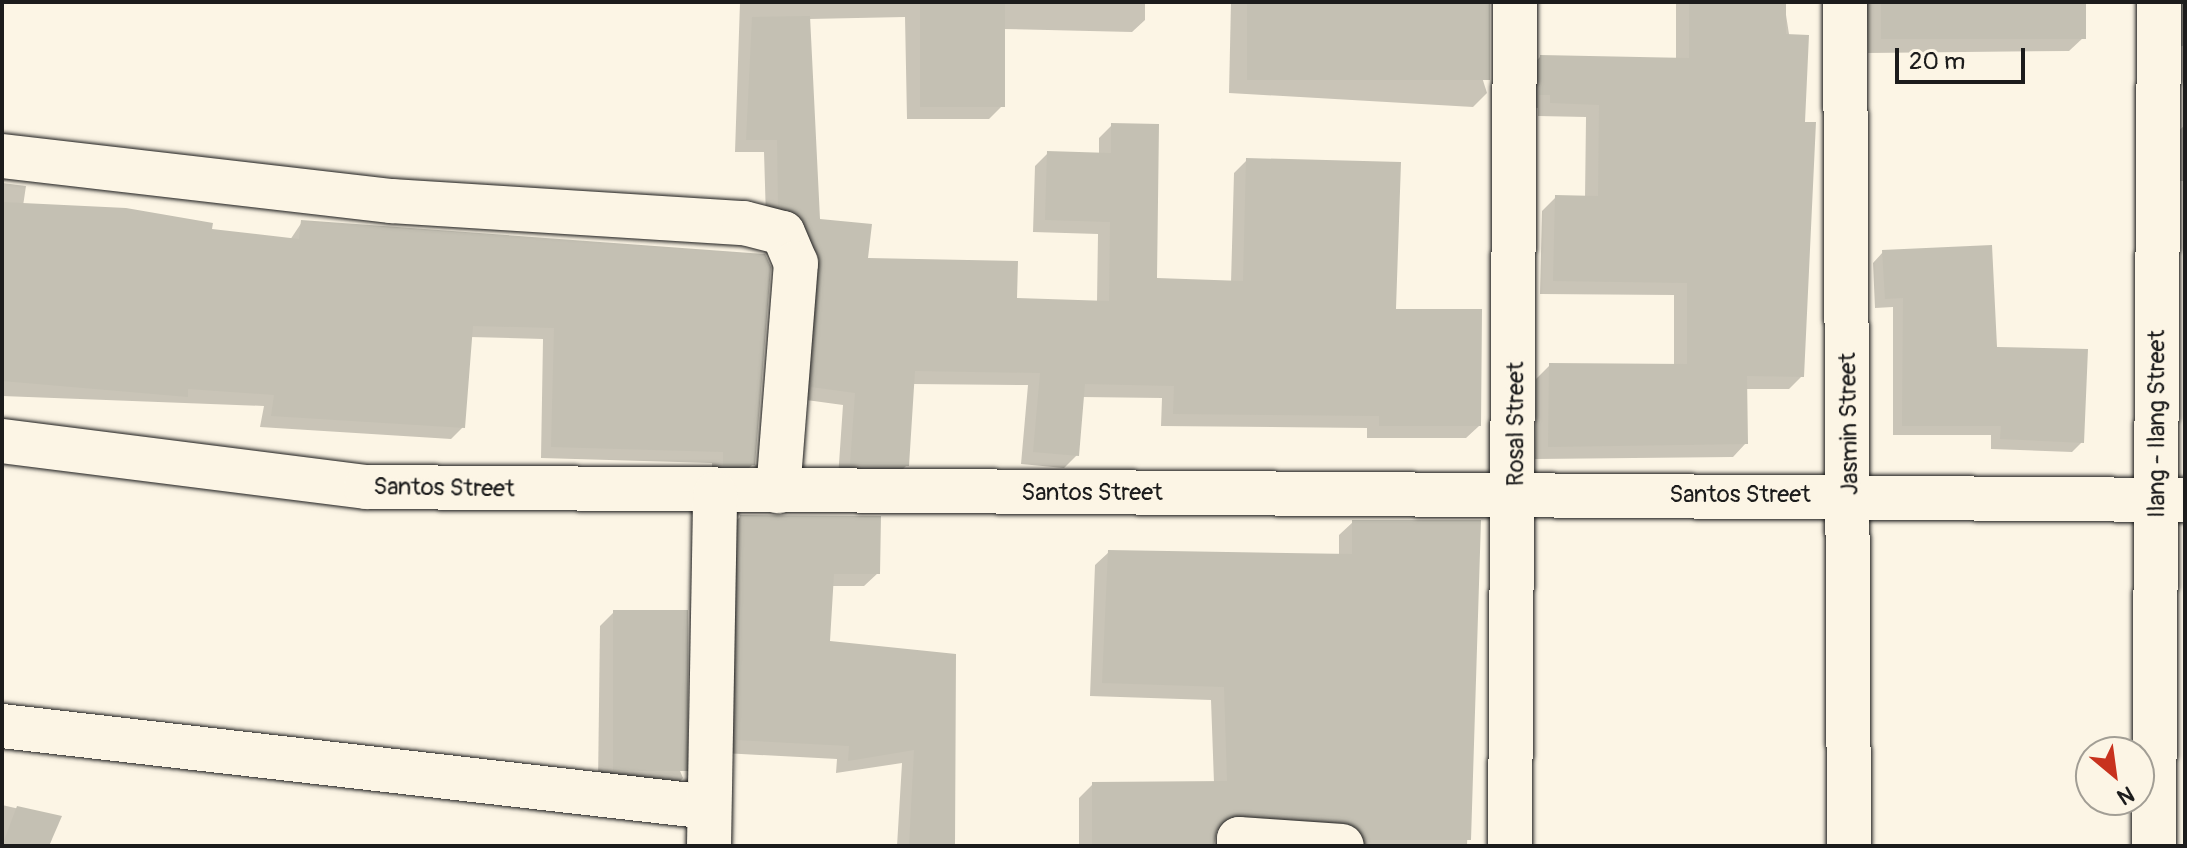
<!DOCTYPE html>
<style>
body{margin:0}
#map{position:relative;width:2187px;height:848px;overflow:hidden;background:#fcf5e5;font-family:Pangolin,sans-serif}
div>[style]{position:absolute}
.shadow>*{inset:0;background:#0003}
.building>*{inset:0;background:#c4c0b3;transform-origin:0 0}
.roads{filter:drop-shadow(0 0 2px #1c1c1c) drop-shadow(0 0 2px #1c1c1c)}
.street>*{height:44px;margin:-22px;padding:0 22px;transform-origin:22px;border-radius:22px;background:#fcf5e5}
span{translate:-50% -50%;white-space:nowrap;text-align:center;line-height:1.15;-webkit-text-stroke:6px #fcf5e5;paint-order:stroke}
.street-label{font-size:24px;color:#1c1c1c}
.frame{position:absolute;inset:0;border:4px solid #1c1c1c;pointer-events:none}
.north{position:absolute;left:2075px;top:736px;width:80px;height:80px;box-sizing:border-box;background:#fcf5e5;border:2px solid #a29e95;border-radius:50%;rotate:151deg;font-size:22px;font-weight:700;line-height:32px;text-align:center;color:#1c1c1c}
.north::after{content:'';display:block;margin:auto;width:28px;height:36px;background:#c8321e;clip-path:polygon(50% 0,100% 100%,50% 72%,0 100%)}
.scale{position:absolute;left:1895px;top:48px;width:130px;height:36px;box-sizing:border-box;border:4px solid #1c1c1c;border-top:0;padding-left:10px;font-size:24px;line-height:28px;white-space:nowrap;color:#1c1c1c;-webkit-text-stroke:6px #fcf5e5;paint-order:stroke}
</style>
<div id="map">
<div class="shadow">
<div style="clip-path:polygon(740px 2px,1145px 2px,1145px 20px,1132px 32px,1002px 29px,1002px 106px,989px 119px,907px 119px,905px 17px,809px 19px,818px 221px,865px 260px,1015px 300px,1097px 302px,1098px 234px,1033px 232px,1035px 166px,1048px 153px,1099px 155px,1099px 138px,1112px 125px,1155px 280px,1231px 283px,1234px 173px,1247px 160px,1394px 311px,1479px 426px,1466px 438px,1367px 438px,1367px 428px,1161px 426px,1162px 398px,1082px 397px,1077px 455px,1064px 468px,1021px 464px,1028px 385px,912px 384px,907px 465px,894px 478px,838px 478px,843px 405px,799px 399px,766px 219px,764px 152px,735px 152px)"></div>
<div style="clip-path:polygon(1231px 2px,1458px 2px,1487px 93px,1473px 107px,1229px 93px)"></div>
<div style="clip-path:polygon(1676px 2px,1784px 2px,1803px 124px,1814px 124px,1802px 376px,1789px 389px,1745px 389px,1746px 443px,1733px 457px,1535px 459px,1536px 379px,1550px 365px,1674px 366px,1674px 295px,1540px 294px,1542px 211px,1556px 197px,1585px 198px,1586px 117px,1538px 116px,1538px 108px,1527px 107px,1527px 71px,1540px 57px,1676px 60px)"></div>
<div style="clip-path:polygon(1867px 2px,2084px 2px,2084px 37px,2069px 51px,1868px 53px)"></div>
<div style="clip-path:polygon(2161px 2px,2185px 2px,2185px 46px,2170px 46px)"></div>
<div style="clip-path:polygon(2185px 125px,2185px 181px,2174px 181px,2174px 135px)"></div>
<div style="clip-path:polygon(2px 183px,26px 186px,23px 206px,290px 240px,302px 222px,763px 256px,753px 464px,741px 476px,712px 475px,712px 463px,541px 458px,543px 339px,470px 337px,463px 427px,451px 439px,260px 427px,264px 406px,2px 396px)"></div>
<div style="clip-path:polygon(1883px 252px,1995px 349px,2082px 442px,2072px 452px,1991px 449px,1991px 435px,1893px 435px,1893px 307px,1875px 308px,1873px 263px)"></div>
<div style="clip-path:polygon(740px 517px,878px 573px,864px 586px,831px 586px,828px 643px,954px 656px,951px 846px,897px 846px,902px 763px,836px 773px,837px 759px,723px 753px,727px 530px)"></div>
<div style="clip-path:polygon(1353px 522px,1479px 522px,1467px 846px,1347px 846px,1225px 827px,1214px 832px,1213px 846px,1079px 846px,1079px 798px,1093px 784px,1214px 783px,1211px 700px,1090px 696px,1095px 565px,1109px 552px,1339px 556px,1339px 535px)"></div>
<div style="clip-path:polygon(614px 612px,683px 778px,670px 792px,598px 784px,600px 626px)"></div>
<div style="clip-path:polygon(2px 805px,59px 818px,49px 846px,2px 846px)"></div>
</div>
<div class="building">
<div style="left:920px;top:2px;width:85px;height:105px"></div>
<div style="left:1247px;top:2px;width:243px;height:78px"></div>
<div style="clip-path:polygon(1689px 2px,1786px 2px,1786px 34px,1809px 35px,1805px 122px,1816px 122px,1804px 377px,1747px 376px,1748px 444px,1548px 447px,1549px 363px,1687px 364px,1687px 283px,1553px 281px,1555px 195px,1598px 196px,1599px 105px,1550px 103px,1550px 95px,1539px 95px,1540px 55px,1689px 58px)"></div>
<div style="left:1881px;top:2px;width:205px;height:37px"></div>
<div style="clip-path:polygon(810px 16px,820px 219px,872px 224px,868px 258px,1018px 261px,1017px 298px,1109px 301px,1110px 222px,1045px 220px,1047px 151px,1111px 153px,1111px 123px,1159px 124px,1157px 278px,1243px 281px,1246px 158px,1401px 162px,1396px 309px,1482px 309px,1481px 426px,1379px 426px,1379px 416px,1173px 414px,1174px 386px,1085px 384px,1079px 456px,1033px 452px,1040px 373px,915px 371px,909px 466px,850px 465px,855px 393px,811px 387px,819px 253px,800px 214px,778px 206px,777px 140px,746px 140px,752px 17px)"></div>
<div style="clip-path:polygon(2px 202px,126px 208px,213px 223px,212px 229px,299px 239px,301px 220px,765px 254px,771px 267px,755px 465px,723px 465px,723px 452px,551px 447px,554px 328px,473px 326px,465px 428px,271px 416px,274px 395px,188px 389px,188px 397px,2px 381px)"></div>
<div style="clip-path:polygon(1992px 245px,1997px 347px,2088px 349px,2084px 443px,2000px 439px,2001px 426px,1902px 426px,1903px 298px,1885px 299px,1882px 250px)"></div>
<div style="clip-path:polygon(740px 515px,881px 516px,880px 574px,834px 574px,830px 641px,956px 654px,955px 846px,909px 846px,914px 750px,848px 761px,849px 746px,736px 740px)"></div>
<div style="clip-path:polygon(1352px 520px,1481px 520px,1471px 840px,1366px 840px,1344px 821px,1241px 814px,1218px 825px,1214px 846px,1092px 846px,1092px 782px,1227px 781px,1224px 687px,1102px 683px,1108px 550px,1352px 554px)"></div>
<div style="left:613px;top:610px;width:75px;height:161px"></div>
<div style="clip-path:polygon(17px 806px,62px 816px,49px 846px,2px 846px)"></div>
</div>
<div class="roads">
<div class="street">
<div style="left:1845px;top:2px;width:844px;rotate:89.73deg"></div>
<div style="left:2px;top:156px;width:392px;rotate:6.6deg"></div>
<div style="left:391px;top:201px;width:354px;rotate:3.6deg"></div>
<div style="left:744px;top:223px;width:40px;rotate:14.4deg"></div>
<div style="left:783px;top:233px;width:33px;rotate:67deg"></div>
<div style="left:796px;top:263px;width:229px;rotate:94.5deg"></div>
<div style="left:2px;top:441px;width:367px;rotate:7.2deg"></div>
<div style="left:366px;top:487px;width:1819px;rotate:0.41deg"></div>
<div style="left:2px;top:726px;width:711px;rotate:6.54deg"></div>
<div style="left:709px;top:846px;width:352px;rotate:-89deg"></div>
<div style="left:1239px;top:846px;width:7px;rotate:-90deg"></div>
<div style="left:1239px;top:839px;width:103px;rotate:3.9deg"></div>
<div style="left:1510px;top:846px;width:844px;rotate:-89.66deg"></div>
<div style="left:2154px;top:846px;width:844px;rotate:-89.66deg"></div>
</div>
</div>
<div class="street-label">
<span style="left:1516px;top:424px;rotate:-90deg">Rosal Street</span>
<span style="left:1849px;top:424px;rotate:-91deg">Jasmin Street</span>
<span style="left:2157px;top:424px;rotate:-90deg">Ilang - Ilang Street</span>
<span style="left:444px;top:488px;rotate:1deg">Santos Street</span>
<span style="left:1092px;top:493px">Santos Street</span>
<span style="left:1740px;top:495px">Santos Street</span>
</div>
<div class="frame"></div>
<div class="north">N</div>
<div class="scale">20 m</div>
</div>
